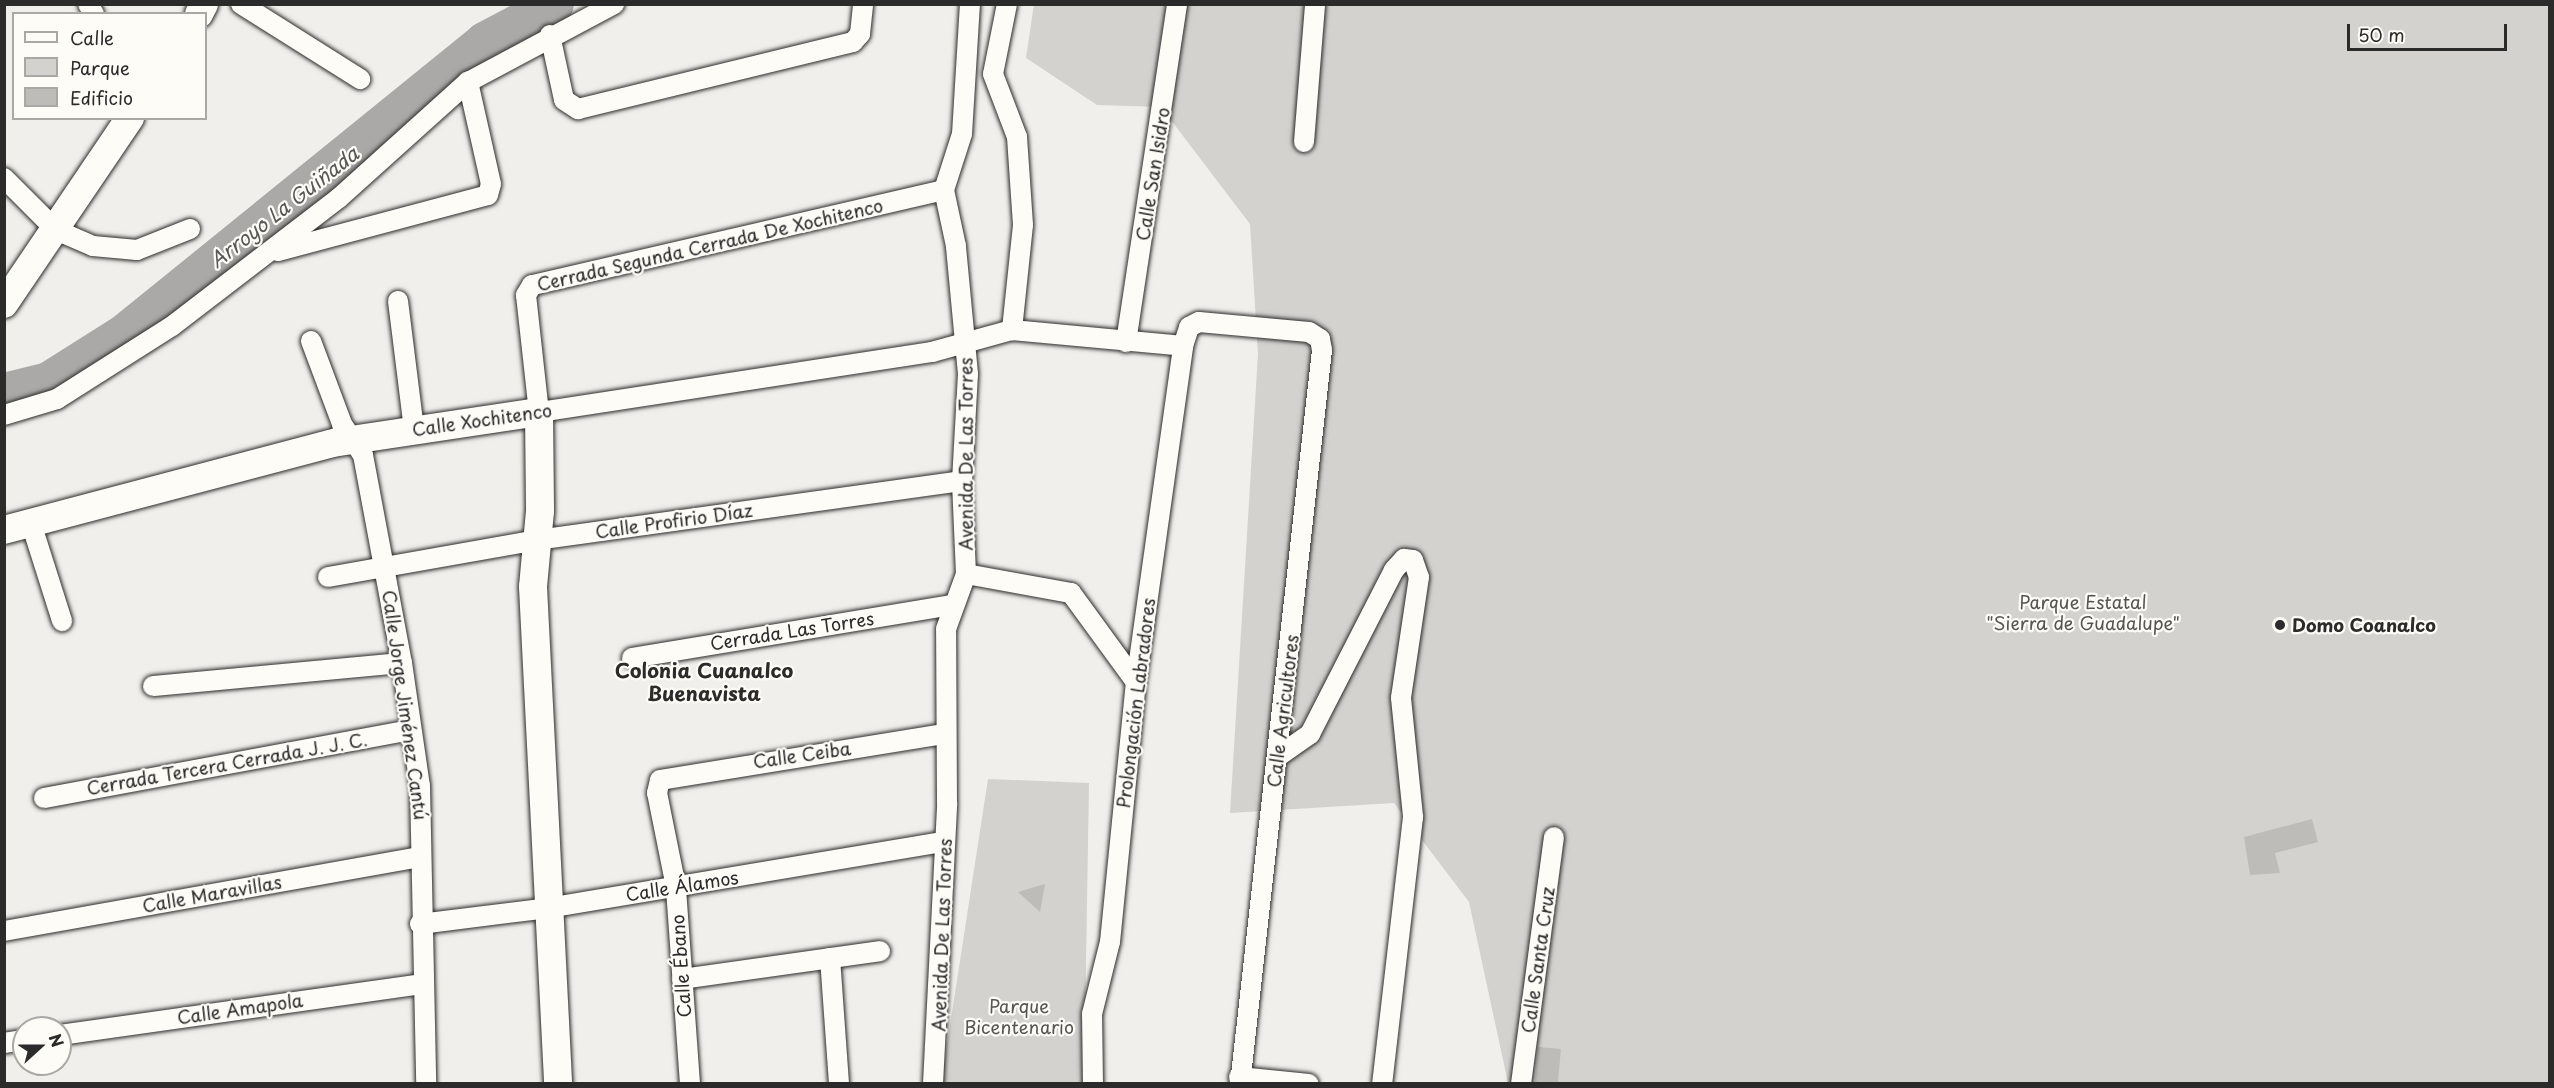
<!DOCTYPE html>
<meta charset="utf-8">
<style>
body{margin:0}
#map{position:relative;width:2554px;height:1088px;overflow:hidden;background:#f0efeb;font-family:"Playpen Sans",sans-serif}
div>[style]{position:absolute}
.green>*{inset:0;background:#d3d2cf}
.river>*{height:39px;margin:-19.5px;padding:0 19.5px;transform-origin:19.5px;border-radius:19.5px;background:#aaa9a7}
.building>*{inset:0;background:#bdbcb8;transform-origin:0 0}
.roads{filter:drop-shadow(0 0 2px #2b2b2b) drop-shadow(0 0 2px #2b2b2b)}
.street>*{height:20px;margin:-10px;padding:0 10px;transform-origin:10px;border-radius:10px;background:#fdfcf7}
.secondary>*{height:28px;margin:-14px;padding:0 14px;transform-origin:14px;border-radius:14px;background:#fdfcf7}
.dots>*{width:16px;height:16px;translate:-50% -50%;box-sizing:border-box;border:3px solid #fdfcf7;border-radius:50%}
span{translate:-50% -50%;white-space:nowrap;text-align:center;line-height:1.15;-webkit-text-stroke:4.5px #fdfcf7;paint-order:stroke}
.street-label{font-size:18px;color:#2b2b2b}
.park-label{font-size:18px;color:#555554}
.poi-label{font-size:18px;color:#2b2b2b;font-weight:700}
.left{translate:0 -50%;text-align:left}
.water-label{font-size:20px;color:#575756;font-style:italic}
.neighbourhood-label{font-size:20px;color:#2b2b2b;font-weight:700}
.frame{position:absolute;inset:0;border:6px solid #2b2b2b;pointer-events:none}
.legend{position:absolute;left:12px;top:12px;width:195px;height:108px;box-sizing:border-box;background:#fdfcf7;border:2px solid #a9a8a5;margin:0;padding:8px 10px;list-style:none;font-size:18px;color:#2b2b2b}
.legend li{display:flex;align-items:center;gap:12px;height:30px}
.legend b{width:30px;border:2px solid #a9a8a5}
.north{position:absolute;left:12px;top:1016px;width:60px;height:60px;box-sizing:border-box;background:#fdfcf7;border:2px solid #a9a8a5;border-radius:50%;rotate:69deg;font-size:16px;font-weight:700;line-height:24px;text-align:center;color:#2b2b2b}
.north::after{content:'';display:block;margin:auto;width:21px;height:27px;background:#2b2b2b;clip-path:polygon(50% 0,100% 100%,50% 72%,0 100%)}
.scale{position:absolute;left:2347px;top:24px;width:160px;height:27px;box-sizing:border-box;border:3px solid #2b2b2b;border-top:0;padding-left:8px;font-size:18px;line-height:21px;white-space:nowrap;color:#2b2b2b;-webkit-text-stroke:4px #fdfcf7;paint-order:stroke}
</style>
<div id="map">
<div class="green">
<div style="clip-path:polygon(1034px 4px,2549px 5px,2549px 1083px,1508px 1083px,1469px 902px,1394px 803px,1230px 813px,1258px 354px,1250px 224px,1161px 107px,1097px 105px,1026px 58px)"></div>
<div style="clip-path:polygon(988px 779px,1089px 783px,1084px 1083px,941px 1084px)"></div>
</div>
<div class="river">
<div style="left:4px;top:392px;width:45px;rotate:-14deg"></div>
<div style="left:48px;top:381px;width:90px;rotate:-32.3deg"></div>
<div style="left:124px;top:333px;width:464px;rotate:-39deg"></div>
<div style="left:484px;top:41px;width:79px;rotate:-27.9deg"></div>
</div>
<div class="building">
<div style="clip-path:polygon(2312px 819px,2318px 842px,2275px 853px,2280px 873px,2250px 875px,2244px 837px)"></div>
<div style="clip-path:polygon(1045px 884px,1040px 912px,1018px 892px)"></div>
<div style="left:1538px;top:1047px;width:23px;height:36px;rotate:5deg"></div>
</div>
<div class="roads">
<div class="street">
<div style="left:88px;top:4px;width:12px;rotate:59deg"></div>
<div style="left:241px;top:4px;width:141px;rotate:32.2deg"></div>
<div style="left:1007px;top:4px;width:71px;rotate:101.3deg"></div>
<div style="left:993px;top:74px;width:67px;rotate:69.1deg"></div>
<div style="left:1017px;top:137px;width:88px;rotate:86.1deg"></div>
<div style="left:1023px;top:225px;width:106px;rotate:96deg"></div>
<div style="left:550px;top:35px;width:66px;rotate:77.8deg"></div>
<div style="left:564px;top:100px;width:17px;rotate:33deg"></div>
<div style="left:578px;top:109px;width:283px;rotate:-13.7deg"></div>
<div style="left:853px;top:42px;width:11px;rotate:-49deg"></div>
<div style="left:860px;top:34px;width:30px;rotate:-84deg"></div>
<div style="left:1304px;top:142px;width:138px;rotate:-85.4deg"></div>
<div style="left:4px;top:178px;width:74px;rotate:45deg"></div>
<div style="left:56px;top:230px;width:40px;rotate:23.4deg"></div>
<div style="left:93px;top:246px;width:44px;rotate:5.2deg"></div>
<div style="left:137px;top:250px;width:57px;rotate:-21.6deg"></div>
<div style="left:944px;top:190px;width:423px;rotate:167deg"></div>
<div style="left:532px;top:285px;width:12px;rotate:121deg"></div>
<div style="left:526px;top:295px;width:118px;rotate:83.7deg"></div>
<div style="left:539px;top:412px;width:398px;rotate:-8.7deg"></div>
<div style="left:932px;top:352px;width:83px;rotate:-15.4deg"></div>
<div style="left:1012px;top:330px;width:172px;rotate:5.3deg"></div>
<div style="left:278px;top:251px;width:217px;rotate:-14.9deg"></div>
<div style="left:488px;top:195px;width:11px;rotate:-75deg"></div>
<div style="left:491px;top:184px;width:105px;rotate:-102.7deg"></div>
<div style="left:398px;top:301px;width:129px;rotate:82.9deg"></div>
<div style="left:311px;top:341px;width:89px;rotate:69.5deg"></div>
<div style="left:342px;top:424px;width:37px;rotate:56deg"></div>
<div style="left:363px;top:455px;width:212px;rotate:79.4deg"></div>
<div style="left:402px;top:663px;width:124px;rotate:81.7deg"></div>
<div style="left:420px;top:786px;width:298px;rotate:88.8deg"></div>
<div style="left:1126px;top:342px;width:342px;rotate:-81.4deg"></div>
<div style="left:4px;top:415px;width:55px;rotate:-16.8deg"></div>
<div style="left:57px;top:399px;width:136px;rotate:-32.4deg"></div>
<div style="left:172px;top:326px;width:210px;rotate:-37.5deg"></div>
<div style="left:339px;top:198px;width:173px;rotate:-42deg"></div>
<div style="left:468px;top:82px;width:166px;rotate:-28.1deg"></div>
<div style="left:31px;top:523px;width:103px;rotate:72.4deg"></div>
<div style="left:966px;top:574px;width:107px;rotate:10.3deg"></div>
<div style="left:1071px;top:593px;width:110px;rotate:53.9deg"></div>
<div style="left:328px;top:577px;width:212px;rotate:-10deg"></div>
<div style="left:537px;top:540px;width:429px;rotate:-7.9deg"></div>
<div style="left:632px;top:658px;width:324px;rotate:-9.4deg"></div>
<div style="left:153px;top:686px;width:250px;rotate:-5.3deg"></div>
<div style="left:1280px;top:755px;width:37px;rotate:-35deg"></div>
<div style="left:1310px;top:734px;width:184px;rotate:-62.9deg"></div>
<div style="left:1394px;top:570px;width:15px;rotate:-48deg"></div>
<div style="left:1404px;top:559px;width:9px;rotate:6deg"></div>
<div style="left:1413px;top:560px;width:18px;rotate:71deg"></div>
<div style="left:1419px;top:577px;width:122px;rotate:98.5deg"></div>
<div style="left:1401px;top:698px;width:120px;rotate:84.2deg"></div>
<div style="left:1413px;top:817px;width:269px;rotate:96.6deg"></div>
<div style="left:44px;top:798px;width:373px;rotate:-10.5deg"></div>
<div style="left:420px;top:924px;width:129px;rotate:-7.1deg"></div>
<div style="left:548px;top:908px;width:401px;rotate:-9.5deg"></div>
<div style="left:4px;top:931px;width:423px;rotate:-10.1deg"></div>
<div style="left:830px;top:958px;width:126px;rotate:85.9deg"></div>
<div style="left:682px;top:979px;width:200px;rotate:-8deg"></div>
<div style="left:60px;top:1035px;width:365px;rotate:-8deg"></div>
<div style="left:4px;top:1043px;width:20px;rotate:-9deg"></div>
<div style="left:1239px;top:1077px;width:70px;rotate:5.7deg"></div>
<div style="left:690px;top:1084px;width:197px;rotate:-94.1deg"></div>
<div style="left:676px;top:887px;width:96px;rotate:-101.4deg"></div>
<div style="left:657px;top:793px;width:13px;rotate:-77deg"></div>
<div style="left:660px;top:780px;width:289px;rotate:-9.2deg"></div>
<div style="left:933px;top:1084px;width:281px;rotate:-87.1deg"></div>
<div style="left:947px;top:803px;width:174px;rotate:-90.3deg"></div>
<div style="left:946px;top:629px;width:59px;rotate:-70deg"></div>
<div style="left:966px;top:574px;width:93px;rotate:-92.5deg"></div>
<div style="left:962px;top:481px;width:107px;rotate:-86.8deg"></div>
<div style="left:968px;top:374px;width:129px;rotate:-95.4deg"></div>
<div style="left:956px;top:246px;width:57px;rotate:-102.1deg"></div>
<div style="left:944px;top:190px;width:59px;rotate:-72.2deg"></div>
<div style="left:962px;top:134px;width:130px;rotate:-86.5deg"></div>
<div style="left:1093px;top:1084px;width:70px;rotate:-90.8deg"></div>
<div style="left:1092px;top:1014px;width:74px;rotate:-76deg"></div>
<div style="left:1110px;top:942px;width:261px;rotate:-84.3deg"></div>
<div style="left:1136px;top:682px;width:339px;rotate:-82deg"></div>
<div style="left:1183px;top:346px;width:20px;rotate:-72deg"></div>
<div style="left:1189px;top:327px;width:11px;rotate:-27deg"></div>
<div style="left:1199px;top:322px;width:110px;rotate:5.2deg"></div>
<div style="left:1309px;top:332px;width:13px;rotate:32deg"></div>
<div style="left:1320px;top:339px;width:11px;rotate:80deg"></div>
<div style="left:1322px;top:350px;width:739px;rotate:96.37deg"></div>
<div style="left:1521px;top:1084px;width:249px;rotate:-82.4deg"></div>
</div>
<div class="secondary">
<div style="left:199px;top:14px;width:11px;rotate:-63deg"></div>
<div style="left:4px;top:304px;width:225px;rotate:-55.9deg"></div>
<div style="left:4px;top:530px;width:345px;rotate:-14.8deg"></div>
<div style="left:338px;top:442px;width:203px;rotate:-8.5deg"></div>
<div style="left:539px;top:412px;width:99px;rotate:89.4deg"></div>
<div style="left:540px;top:511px;width:76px;rotate:95.3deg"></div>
<div style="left:533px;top:587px;width:498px;rotate:87.1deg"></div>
</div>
</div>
<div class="dots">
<div style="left:2280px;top:625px;background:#2b2b2b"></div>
</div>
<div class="street-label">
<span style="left:1153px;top:174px;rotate:-81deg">Calle San Isidro</span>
<span style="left:710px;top:245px;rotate:-13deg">Cerrada Segunda Cerrada De Xochitenco</span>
<span style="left:482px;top:420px;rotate:-8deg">Calle Xochitenco</span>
<span style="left:966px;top:454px;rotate:-90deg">Avenida De Las Torres</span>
<span style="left:674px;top:521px;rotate:-8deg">Calle Profirio Díaz</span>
<span style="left:792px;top:631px;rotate:-9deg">Cerrada Las Torres</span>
<span style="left:1136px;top:703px;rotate:-83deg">Prolongación Labradores</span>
<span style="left:405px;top:705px;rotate:82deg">Calle Jorge Jiménez Cantú</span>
<span style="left:1283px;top:711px;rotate:-83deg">Calle Agricultores</span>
<span style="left:802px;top:755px;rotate:-8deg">Calle Ceiba</span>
<span style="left:227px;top:764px;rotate:-10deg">Cerrada Tercera Cerrada J. J. C.</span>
<span style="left:682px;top:886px;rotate:-9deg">Calle Álamos</span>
<span style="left:212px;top:894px;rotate:-10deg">Calle Maravillas</span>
<span style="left:942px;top:935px;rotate:-88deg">Avenida De Las Torres</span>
<span style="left:1538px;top:960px;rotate:-82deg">Calle Santa Cruz</span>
<span style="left:681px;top:966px;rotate:-94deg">Calle Ébano</span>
<span style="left:240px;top:1009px;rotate:-8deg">Calle Amapola</span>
</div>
<div class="park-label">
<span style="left:2083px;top:613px">Parque Estatal<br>"Sierra de Guadalupe"</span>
<span style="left:1019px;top:1017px">Parque<br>Bicentenario</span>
</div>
<div class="poi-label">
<span class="left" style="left:2292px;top:625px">Domo Coanalco</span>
</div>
<div class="water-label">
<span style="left:284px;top:207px;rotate:-38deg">Arroyo La Guiñada</span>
</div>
<div class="neighbourhood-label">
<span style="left:704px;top:682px">Colonia Cuanalco<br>Buenavista</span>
</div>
<div class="frame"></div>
<ul class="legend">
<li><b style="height:8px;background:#fdfcf7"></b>Calle</li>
<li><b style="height:16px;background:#d3d2cf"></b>Parque</li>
<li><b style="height:16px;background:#bdbcb8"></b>Edificio</li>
</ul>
<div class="north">N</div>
<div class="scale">50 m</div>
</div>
